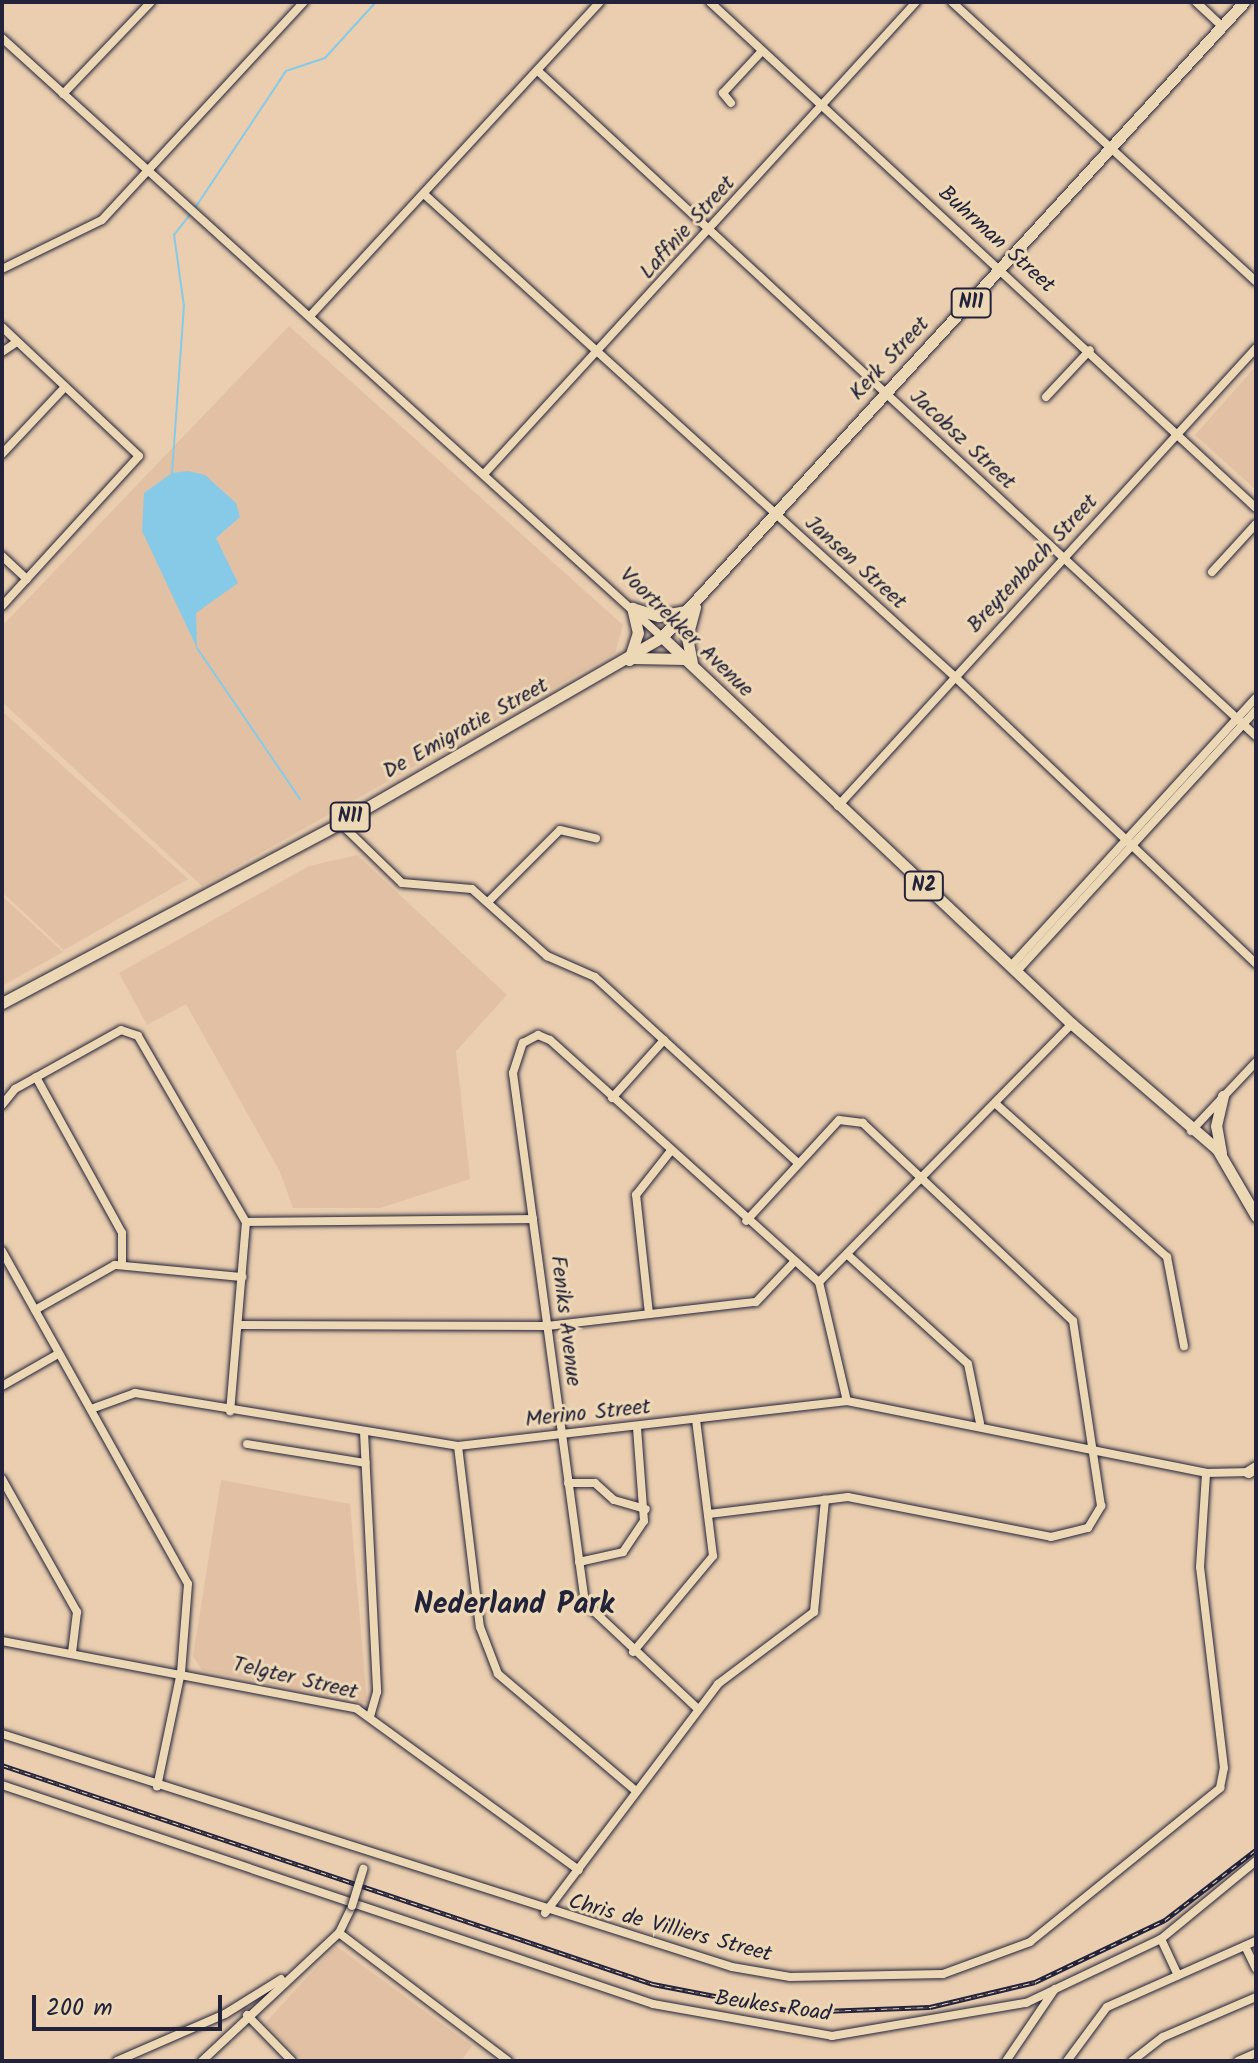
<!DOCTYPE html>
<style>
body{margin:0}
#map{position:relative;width:1258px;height:2063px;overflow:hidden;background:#eaceaf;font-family:Kalam,sans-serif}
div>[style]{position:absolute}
.built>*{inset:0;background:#e2c0a4}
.water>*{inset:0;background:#86cae7}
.stream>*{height:2px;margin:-1px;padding:0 1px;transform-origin:1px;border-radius:1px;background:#86cae7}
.roads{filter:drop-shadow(0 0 2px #22223b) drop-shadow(0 0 2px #22223b)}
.minor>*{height:8px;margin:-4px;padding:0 4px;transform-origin:4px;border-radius:4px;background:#edd8b6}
.highway>*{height:11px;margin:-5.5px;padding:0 5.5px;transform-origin:5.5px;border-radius:5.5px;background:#edd8b6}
.rail>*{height:5px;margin-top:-2.5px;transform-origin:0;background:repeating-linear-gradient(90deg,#edd8b6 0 6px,#22223b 0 12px);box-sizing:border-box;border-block:2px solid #22223b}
.bridges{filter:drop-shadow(0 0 2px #22223b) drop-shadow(0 0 2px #22223b)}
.minor-bridge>*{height:8px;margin:-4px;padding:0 4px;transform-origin:4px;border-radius:4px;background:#edd8b6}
span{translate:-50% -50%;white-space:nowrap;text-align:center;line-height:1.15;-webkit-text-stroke:6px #edd8b6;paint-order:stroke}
.shield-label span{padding:2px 6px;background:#edd8b6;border:2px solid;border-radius:6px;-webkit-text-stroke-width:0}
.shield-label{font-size:20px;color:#22223b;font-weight:700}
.street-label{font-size:22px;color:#22223b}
.district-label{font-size:30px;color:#22223b;font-weight:700}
.frame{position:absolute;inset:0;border:4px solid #22223b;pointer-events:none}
.scale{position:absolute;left:32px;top:1995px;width:190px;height:36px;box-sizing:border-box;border:4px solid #22223b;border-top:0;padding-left:10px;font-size:24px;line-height:28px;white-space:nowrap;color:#22223b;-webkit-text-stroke:6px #edd8b6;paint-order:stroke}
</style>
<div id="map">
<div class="built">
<div style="clip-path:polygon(289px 326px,623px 625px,615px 653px,202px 886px,2px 702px,2px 626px)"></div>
<div style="clip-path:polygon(1256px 366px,1256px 490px,1195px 435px)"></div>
<div style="clip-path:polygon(2px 711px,188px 879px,64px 950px,2px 892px)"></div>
<div style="clip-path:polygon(357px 855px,507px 995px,456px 1051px,470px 1179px,380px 1208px,293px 1208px,280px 1172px,186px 1004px,147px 1025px,119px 973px,309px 866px)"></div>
<div style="clip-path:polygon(2px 896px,63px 952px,2px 986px)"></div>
<div style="clip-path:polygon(221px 1480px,350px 1504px,367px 1703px,202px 1670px,193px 1656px)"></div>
<div style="clip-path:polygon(336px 1946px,472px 2046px,461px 2061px,303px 2061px,265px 2023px)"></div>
</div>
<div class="water">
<div style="clip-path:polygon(188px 471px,205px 475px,236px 503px,240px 517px,216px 538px,238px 583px,196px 613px,197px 648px,142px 531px,144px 493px,172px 473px)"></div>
</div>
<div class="stream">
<div style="left:195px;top:208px;width:164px;rotate:-56.4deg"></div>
<div style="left:286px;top:71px;width:41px;rotate:-18.4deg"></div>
<div style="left:325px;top:58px;width:76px;rotate:-47.7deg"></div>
<div style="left:172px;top:473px;width:167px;rotate:-85.9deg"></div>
<div style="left:184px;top:306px;width:72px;rotate:-98deg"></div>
<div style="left:174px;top:235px;width:28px;rotate:-52deg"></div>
<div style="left:197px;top:648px;width:183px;rotate:55.7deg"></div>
</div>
<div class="roads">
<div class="minor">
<div style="left:710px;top:2px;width:744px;rotate:42.82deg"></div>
<div style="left:952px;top:2px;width:413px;rotate:42.6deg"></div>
<div style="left:1196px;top:2px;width:35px;rotate:43deg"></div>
<div style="left:2px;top:38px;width:891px;rotate:42.23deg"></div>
<div style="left:538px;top:71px;width:979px;rotate:42.81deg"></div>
<div style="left:63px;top:94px;width:127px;rotate:-46.3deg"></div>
<div style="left:731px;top:103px;width:13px;rotate:-129deg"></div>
<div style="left:723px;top:93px;width:57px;rotate:-47.1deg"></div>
<div style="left:424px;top:194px;width:716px;rotate:42.28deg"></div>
<div style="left:954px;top:676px;width:417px;rotate:43.6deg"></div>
<div style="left:2px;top:269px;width:111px;rotate:-26.1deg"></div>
<div style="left:102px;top:220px;width:297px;rotate:-47.2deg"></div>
<div style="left:311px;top:315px;width:426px;rotate:-47.3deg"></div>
<div style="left:2px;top:327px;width:188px;rotate:43.3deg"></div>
<div style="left:139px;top:456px;width:203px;rotate:132.4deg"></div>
<div style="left:2px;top:352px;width:18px;rotate:-34deg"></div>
<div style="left:1046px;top:397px;width:64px;rotate:-46.9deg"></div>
<div style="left:2px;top:454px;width:92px;rotate:-46.8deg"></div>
<div style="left:484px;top:474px;width:640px;rotate:-47.53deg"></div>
<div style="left:2px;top:556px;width:34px;rotate:43deg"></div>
<div style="left:1212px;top:572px;width:65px;rotate:-47.5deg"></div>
<div style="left:838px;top:806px;width:620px;rotate:-47.61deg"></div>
<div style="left:340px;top:823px;width:86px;rotate:44.1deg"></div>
<div style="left:402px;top:883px;width:70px;rotate:4.9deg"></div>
<div style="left:472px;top:889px;width:101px;rotate:41.8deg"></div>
<div style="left:547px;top:956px;width:52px;rotate:23.6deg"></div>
<div style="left:595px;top:977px;width:274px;rotate:42.5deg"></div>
<div style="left:489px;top:901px;width:100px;rotate:-45deg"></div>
<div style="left:560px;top:830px;width:37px;rotate:13deg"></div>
<div style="left:1011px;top:966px;width:363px;rotate:-47.6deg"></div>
<div style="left:1017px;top:971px;width:354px;rotate:-47.5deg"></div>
<div style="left:36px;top:1077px;width:178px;rotate:61.1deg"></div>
<div style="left:122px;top:1233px;width:31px;rotate:90deg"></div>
<div style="left:612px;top:1098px;width:78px;rotate:-48.1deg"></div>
<div style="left:2px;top:1105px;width:21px;rotate:-51deg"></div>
<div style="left:15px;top:1089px;width:121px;rotate:-29.1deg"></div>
<div style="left:121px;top:1030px;width:18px;rotate:19deg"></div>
<div style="left:138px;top:1036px;width:215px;rotate:59.9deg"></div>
<div style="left:246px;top:1222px;width:190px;rotate:94.8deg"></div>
<div style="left:997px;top:1105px;width:228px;rotate:41.8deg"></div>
<div style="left:1167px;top:1257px;width:91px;rotate:79.2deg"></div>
<div style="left:1191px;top:1131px;width:95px;rotate:-46.7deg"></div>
<div style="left:246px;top:1222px;width:287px;rotate:-0.6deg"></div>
<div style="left:2px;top:1251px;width:381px;rotate:60.8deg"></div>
<div style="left:188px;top:1584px;width:88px;rotate:94.5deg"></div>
<div style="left:181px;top:1672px;width:117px;rotate:101.8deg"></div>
<div style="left:850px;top:1257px;width:159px;rotate:42.2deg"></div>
<div style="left:968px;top:1364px;width:60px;rotate:78.5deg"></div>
<div style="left:819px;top:1282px;width:361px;rotate:-45.6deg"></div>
<div style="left:35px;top:1310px;width:92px;rotate:-29.4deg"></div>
<div style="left:115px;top:1265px;width:128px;rotate:5.4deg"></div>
<div style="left:649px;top:1314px;width:120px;rotate:-96.2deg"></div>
<div style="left:636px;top:1195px;width:55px;rotate:-51.7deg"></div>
<div style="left:238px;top:1325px;width:309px;rotate:0.2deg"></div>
<div style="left:547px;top:1326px;width:210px;rotate:-6.6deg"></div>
<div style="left:756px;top:1302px;width:55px;rotate:-46.5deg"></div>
<div style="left:2px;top:1386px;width:64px;rotate:-29.7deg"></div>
<div style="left:91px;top:1409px;width:47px;rotate:-20deg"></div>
<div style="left:135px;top:1393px;width:327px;rotate:9.3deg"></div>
<div style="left:458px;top:1446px;width:392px;rotate:-6.6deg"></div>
<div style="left:847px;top:1401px;width:366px;rotate:11.3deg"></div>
<div style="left:1206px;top:1473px;width:45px;rotate:-1.3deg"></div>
<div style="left:364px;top:1432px;width:260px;rotate:87.1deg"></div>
<div style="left:377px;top:1692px;width:25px;rotate:106deg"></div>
<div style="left:247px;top:1444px;width:120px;rotate:9.1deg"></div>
<div style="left:458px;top:1446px;width:182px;rotate:83.1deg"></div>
<div style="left:480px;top:1627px;width:50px;rotate:69deg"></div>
<div style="left:498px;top:1674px;width:180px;rotate:40.3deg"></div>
<div style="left:2px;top:1479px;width:153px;rotate:60.6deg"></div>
<div style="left:77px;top:1612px;width:41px;rotate:97deg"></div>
<div style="left:568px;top:1483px;width:27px"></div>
<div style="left:595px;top:1483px;width:25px;rotate:42deg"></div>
<div style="left:614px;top:1500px;width:33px;rotate:16deg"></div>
<div style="left:709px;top:1514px;width:140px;rotate:-7deg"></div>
<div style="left:848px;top:1497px;width:207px;rotate:11.1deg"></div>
<div style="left:1051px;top:1537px;width:38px;rotate:-14deg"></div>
<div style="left:1088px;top:1528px;width:26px;rotate:-59deg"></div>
<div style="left:1101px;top:1506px;width:187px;rotate:-98.6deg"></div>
<div style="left:1073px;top:1321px;width:289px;rotate:-136.7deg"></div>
<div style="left:863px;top:1123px;width:24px;rotate:-173deg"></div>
<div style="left:839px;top:1120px;width:137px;rotate:132.6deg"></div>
<div style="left:579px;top:1562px;width:45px;rotate:-12.8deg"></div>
<div style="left:623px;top:1552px;width:37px;rotate:-56deg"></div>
<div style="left:644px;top:1521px;width:94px;rotate:-94.3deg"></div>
<div style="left:2px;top:1641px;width:361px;rotate:10.8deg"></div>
<div style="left:357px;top:1709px;width:274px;rotate:36deg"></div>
<div style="left:633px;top:1652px;width:125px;rotate:-50.2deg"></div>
<div style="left:713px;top:1556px;width:137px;rotate:-97.1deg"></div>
<div style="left:698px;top:1709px;width:155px;rotate:-136.8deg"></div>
<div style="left:585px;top:1603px;width:535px;rotate:-97.74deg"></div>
<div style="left:513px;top:1073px;width:32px;rotate:-72deg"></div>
<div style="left:523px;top:1043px;width:17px;rotate:-28deg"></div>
<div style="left:538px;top:1035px;width:13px;rotate:23deg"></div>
<div style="left:550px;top:1040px;width:362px;rotate:42deg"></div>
<div style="left:819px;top:1282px;width:122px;rotate:76.8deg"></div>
<div style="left:2px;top:1734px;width:766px;rotate:17.7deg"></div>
<div style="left:732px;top:1967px;width:59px;rotate:9.8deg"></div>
<div style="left:790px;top:1977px;width:153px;rotate:-1.1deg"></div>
<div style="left:943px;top:1974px;width:93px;rotate:-20.2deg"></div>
<div style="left:1030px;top:1942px;width:245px;rotate:-39deg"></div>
<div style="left:1220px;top:1788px;width:20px;rotate:-79deg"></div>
<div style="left:1224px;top:1768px;width:202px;rotate:-96.8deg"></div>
<div style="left:1200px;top:1567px;width:94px;rotate:-86.3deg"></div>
<div style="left:2px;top:1785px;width:687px;rotate:18.59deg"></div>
<div style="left:653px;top:2004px;width:182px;rotate:10.1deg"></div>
<div style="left:832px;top:2036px;width:197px;rotate:-9.7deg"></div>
<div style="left:1026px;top:2003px;width:149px;rotate:-25.4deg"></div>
<div style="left:1161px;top:1939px;width:123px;rotate:-39.4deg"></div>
<div style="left:545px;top:1913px;width:287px;rotate:-52.9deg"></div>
<div style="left:718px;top:1684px;width:120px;rotate:-36.9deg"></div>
<div style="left:814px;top:1612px;width:113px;rotate:-84.4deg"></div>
<div style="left:339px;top:1933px;width:212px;rotate:37.1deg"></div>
<div style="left:1161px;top:1939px;width:40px;rotate:65deg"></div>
<div style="left:1245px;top:1946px;width:25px;rotate:64deg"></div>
<div style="left:247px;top:2015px;width:64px;rotate:45.6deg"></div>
<div style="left:117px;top:2061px;width:118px;rotate:-23.5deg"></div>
<div style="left:225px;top:2014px;width:66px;rotate:-32deg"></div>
<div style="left:202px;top:2061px;width:187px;rotate:-43.1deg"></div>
<div style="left:339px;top:1933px;width:30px;rotate:-64deg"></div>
<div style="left:1006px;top:2061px;width:87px;rotate:-55.8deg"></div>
<div style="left:1067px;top:2061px;width:67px;rotate:-53.5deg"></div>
<div style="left:1107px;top:2007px;width:163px;rotate:-23.9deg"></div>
<div style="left:1132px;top:2061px;width:39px;rotate:-38deg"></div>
<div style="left:1163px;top:2037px;width:101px;rotate:-23.3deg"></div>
<div style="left:1238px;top:2061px;width:20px;rotate:-24deg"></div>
</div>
<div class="highway">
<div style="left:632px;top:608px;width:28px;rotate:17deg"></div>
<div style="left:659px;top:616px;width:26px;rotate:-11deg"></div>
<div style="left:662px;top:637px;width:564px;rotate:43.35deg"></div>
<div style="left:1072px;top:1024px;width:191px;rotate:40.8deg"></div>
<div style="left:1217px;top:1149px;width:78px;rotate:59.8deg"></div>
<div style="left:634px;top:658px;width:50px;rotate:1.1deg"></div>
<div style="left:629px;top:660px;width:28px;rotate:-72deg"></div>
<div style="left:638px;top:633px;width:26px;rotate:-103deg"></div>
<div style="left:692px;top:663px;width:26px;rotate:-101deg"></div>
<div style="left:687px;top:637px;width:31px;rotate:-75deg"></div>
<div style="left:2px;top:1003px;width:383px;rotate:-28deg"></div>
<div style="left:340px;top:823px;width:372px;rotate:-30deg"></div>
<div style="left:662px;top:637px;width:861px;rotate:-47.49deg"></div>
<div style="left:1221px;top:1153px;width:27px;rotate:-100deg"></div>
<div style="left:1216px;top:1126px;width:31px;rotate:-77deg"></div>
<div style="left:1248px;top:1472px;width:9px;rotate:-32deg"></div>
</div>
</div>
<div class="rail">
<div style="left:2px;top:1765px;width:687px;rotate:18.59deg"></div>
<div style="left:653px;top:1984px;width:147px;rotate:11deg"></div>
<div style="left:797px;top:2012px;width:133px;rotate:-2.2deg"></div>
<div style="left:930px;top:2007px;width:108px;rotate:-13.4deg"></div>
<div style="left:1035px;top:1982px;width:144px;rotate:-25.5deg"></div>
<div style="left:1165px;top:1920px;width:115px;rotate:-37.6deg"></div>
</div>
<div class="bridges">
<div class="minor-bridge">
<div style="left:352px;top:1906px;width:39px;rotate:-73deg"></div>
</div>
</div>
<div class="shield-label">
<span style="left:971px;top:303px">N11</span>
<span style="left:350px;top:817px">N11</span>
<span style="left:924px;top:886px">N2</span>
</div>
<div class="street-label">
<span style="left:688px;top:228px;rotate:-48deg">Laffnie Street</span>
<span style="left:996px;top:240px;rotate:42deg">Buhrman Street</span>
<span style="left:890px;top:359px;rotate:-47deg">Kerk Street</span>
<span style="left:962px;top:440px;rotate:43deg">Jacobsz Street</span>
<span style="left:855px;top:563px;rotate:42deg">Jansen Street</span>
<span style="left:1033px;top:564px;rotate:-47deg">Breytenbach Street</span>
<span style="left:686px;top:633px;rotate:44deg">Voortrekker Avenue</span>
<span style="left:466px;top:729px;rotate:-29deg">De Emigratie Street</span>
<span style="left:565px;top:1321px;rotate:83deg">Feniks Avenue</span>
<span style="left:588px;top:1414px;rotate:-6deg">Merino Street</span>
<span style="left:295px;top:1679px;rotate:13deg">Telgter Street</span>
<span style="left:670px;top:1929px;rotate:15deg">Chris de Villiers Street</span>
<span style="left:773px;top:2007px;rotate:8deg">Beukes Road</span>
</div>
<div class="district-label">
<span style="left:514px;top:1605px">Nederland Park</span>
</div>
<div class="frame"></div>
<div class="scale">200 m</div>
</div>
